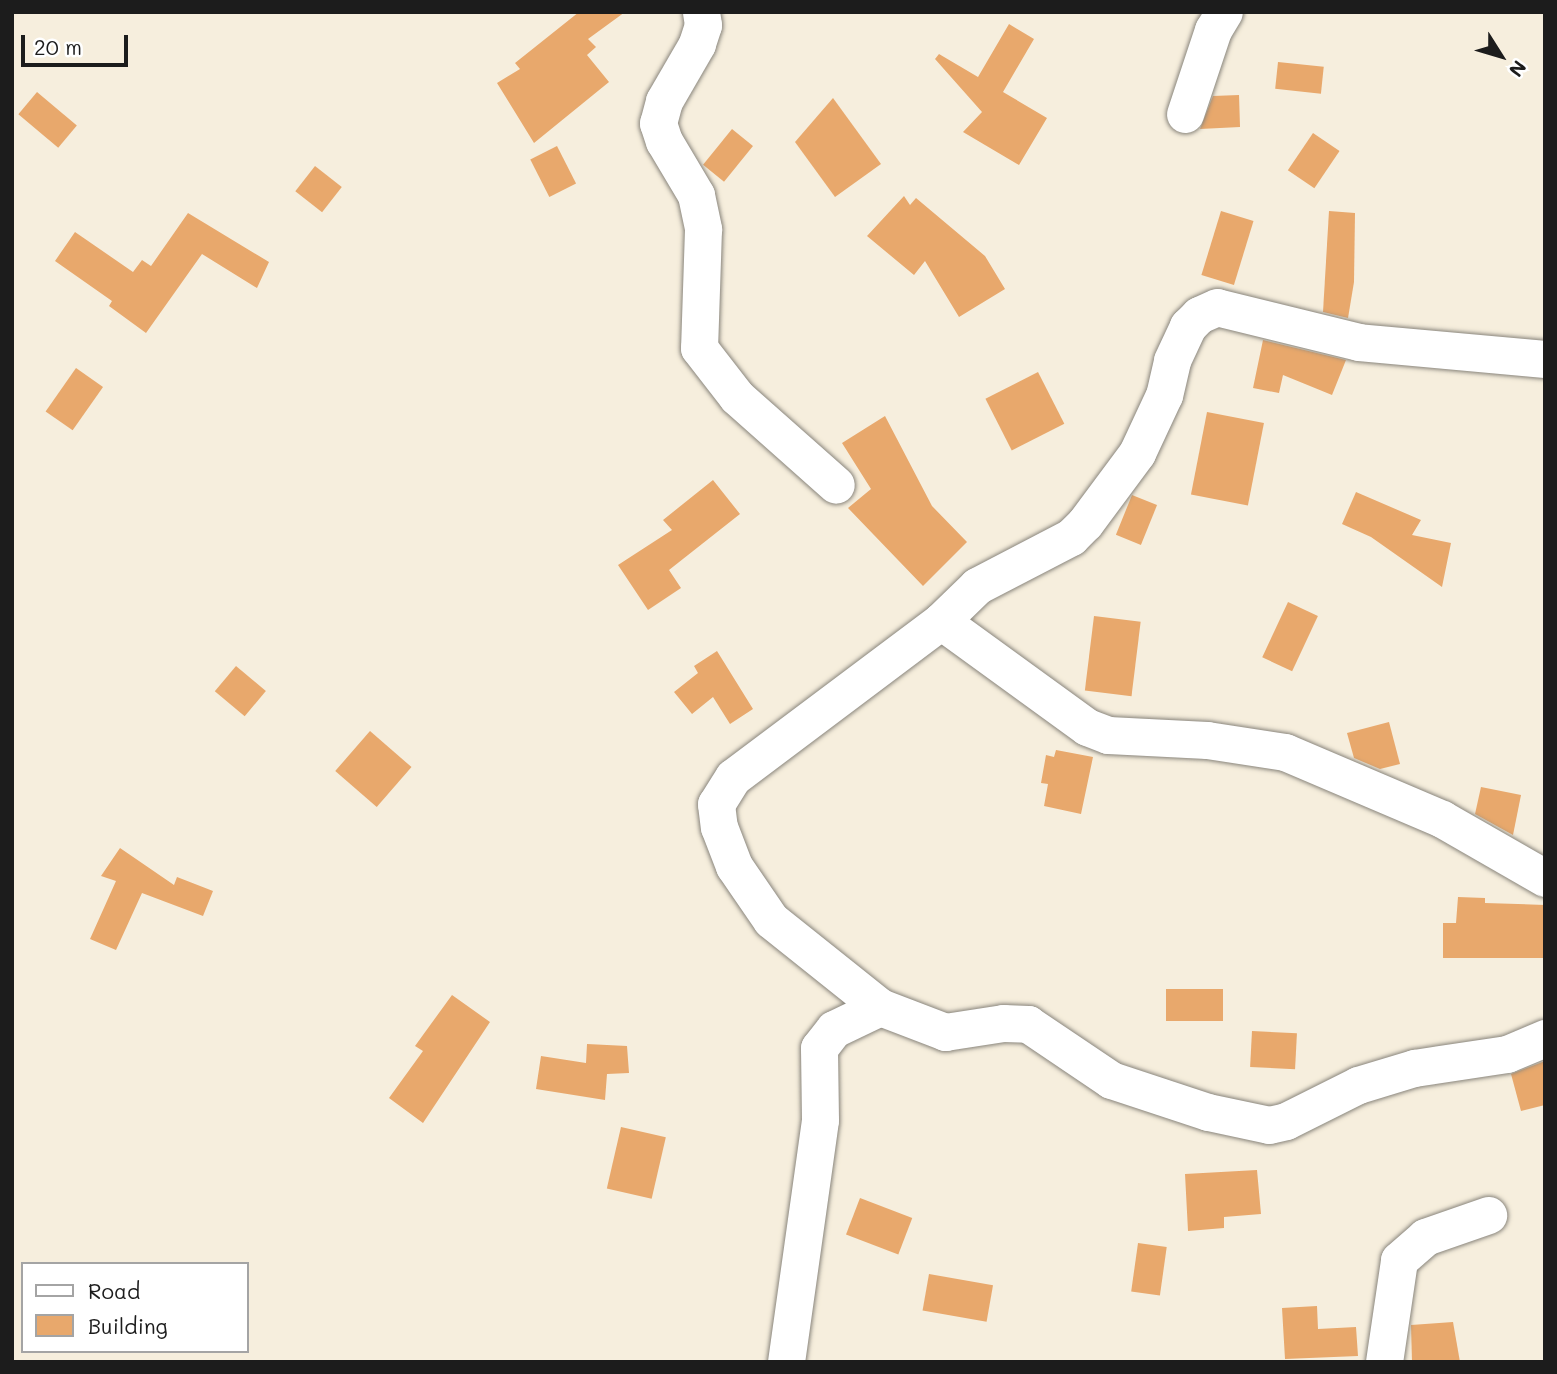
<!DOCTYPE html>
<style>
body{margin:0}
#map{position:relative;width:1557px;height:1374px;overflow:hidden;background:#f6eedd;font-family:Mali,sans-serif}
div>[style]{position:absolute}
.building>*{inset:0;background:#e8a86c;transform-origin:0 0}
.roads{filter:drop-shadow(0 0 2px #89857c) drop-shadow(0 0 2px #89857c)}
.minor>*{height:37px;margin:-18.5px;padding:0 18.5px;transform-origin:18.5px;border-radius:18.5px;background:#fff}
span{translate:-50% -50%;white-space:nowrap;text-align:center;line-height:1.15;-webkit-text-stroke:6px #fff;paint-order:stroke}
.frame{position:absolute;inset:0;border:14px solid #1c1c1c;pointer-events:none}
.legend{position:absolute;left:21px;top:1262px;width:228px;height:91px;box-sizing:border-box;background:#fff;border:2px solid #a4a4a4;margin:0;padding:9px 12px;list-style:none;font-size:21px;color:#1c1c1c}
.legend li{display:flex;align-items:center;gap:14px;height:35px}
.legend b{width:35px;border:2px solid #a4a4a4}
.north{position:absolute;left:1466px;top:21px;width:70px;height:70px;-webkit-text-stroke:5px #fff;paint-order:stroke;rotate:127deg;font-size:19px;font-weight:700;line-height:28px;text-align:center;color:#1c1c1c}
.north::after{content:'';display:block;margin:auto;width:24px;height:32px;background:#1c1c1c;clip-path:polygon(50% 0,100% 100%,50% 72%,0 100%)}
.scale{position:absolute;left:21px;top:35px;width:107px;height:32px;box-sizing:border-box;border:4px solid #1c1c1c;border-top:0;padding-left:9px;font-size:21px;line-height:24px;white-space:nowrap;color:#1c1c1c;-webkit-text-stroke:5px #fff;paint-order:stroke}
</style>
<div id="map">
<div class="building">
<div style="clip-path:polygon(579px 12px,625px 12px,588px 39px,596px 47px,587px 55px,609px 82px,534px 143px,497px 83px,520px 69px,515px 63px)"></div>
<div style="clip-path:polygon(1009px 24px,1034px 39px,1003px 92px,1047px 118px,1019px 165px,963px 132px,982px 112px,935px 59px,939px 54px,978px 77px)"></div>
<div style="left:1278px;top:62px;width:46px;height:27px;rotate:6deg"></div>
<div style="left:37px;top:92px;width:52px;height:29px;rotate:40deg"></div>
<div style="clip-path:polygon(1239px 95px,1240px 127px,1200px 129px,1213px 96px)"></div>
<div style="clip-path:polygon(833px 98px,881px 164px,835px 197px,795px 142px)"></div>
<div style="left:732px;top:129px;width:27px;height:46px;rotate:39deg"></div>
<div style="left:1313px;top:133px;width:32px;height:45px;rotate:34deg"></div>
<div style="left:557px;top:146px;width:42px;height:30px;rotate:63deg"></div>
<div style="left:315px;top:166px;width:34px;height:32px;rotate:38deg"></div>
<div style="clip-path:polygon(904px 196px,910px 205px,916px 198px,985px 256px,1005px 289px,959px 317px,925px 261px,914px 275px,867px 236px)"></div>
<div style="left:1221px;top:211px;width:34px;height:67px;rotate:17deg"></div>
<div style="clip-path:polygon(1329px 211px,1355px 213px,1354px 282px,1348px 318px,1323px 312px)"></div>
<div style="clip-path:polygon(188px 213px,269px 262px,257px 288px,202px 254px,146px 333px,109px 306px,112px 301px,55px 261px,75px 232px,133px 272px,142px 260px,151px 266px)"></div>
<div style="clip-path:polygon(1263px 340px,1346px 360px,1332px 395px,1283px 375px,1279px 393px,1253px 388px)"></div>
<div style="left:76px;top:368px;width:33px;height:53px;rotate:35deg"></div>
<div style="left:1038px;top:372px;width:58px;height:59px;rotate:63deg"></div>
<div style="left:1207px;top:412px;width:58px;height:84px;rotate:11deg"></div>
<div style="clip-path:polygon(885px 416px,932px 506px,967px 542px,923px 586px,848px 508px,871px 489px,842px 443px)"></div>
<div style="clip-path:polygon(713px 480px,740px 514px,669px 570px,681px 588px,648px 610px,618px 565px,672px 530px,663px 520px)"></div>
<div style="clip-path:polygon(1356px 492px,1421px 520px,1412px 535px,1451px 543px,1442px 587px,1371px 537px,1342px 524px)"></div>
<div style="left:1132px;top:495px;width:27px;height:43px;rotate:22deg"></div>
<div style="left:1288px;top:602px;width:33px;height:61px;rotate:25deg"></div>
<div style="left:1094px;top:616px;width:47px;height:75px;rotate:7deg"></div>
<div style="clip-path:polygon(717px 651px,753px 709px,730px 724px,713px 697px,692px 714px,674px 692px,698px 673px,694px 666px)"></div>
<div style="left:236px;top:666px;width:39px;height:33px;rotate:40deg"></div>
<div style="clip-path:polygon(1389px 722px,1400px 764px,1380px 769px,1354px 758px,1347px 733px)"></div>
<div style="left:370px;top:731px;width:55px;height:53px;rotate:41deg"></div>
<div style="clip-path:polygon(1056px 750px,1093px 757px,1081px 814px,1044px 806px,1048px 784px,1041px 783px,1046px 755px,1054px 757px)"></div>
<div style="clip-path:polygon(1481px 787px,1521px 795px,1513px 835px,1475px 814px)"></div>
<div style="clip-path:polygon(120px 848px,174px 885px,177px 877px,213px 891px,203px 916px,142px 893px,116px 950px,90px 939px,116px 881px,101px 876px)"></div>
<div style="clip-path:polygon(1458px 897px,1485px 898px,1485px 903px,1545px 905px,1545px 958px,1443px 958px,1443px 923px,1456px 923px)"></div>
<div style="left:1166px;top:989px;width:57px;height:32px"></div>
<div style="clip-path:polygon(452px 995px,490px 1022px,423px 1123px,389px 1098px,423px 1051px,415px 1046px)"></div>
<div style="left:1252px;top:1031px;width:45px;height:36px;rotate:3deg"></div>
<div style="clip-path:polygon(587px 1044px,627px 1046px,629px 1073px,607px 1074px,605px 1100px,536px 1089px,541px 1056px,586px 1063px)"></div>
<div style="clip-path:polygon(1545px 1061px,1545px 1105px,1521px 1111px,1511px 1074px)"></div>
<div style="left:621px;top:1127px;width:46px;height:63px;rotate:13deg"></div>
<div style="clip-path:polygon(1257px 1170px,1261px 1214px,1224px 1217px,1224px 1228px,1188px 1231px,1185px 1174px)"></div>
<div style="left:860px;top:1198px;width:56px;height:39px;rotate:21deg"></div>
<div style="left:1138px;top:1243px;width:29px;height:49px;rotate:8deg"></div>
<div style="left:929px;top:1274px;width:65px;height:37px;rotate:10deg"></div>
<div style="clip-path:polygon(1317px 1306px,1318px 1329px,1356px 1327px,1358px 1356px,1285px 1359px,1282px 1308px)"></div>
<div style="clip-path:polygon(1453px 1322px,1460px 1362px,1412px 1362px,1411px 1325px)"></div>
</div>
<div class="roads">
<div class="minor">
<div style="left:701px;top:12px;width:13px;rotate:81deg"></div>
<div style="left:703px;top:25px;width:20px;rotate:108deg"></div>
<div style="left:697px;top:44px;width:66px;rotate:120.1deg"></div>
<div style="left:664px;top:101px;width:23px;rotate:105deg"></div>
<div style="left:658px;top:123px;width:19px;rotate:72deg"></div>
<div style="left:664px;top:141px;width:63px;rotate:59.3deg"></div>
<div style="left:696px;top:195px;width:35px;rotate:78deg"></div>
<div style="left:703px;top:229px;width:119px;rotate:91.9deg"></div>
<div style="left:699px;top:348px;width:62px;rotate:52.2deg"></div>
<div style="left:737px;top:397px;width:132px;rotate:41.6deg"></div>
<div style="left:1185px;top:114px;width:89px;rotate:-71.6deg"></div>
<div style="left:1213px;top:30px;width:21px;rotate:-59deg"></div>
<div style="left:1545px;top:359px;width:187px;rotate:-174.8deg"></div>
<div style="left:1359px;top:342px;width:146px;rotate:-166.2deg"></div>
<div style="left:1217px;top:307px;width:20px;rotate:156deg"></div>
<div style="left:1199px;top:315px;width:16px;rotate:135deg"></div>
<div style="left:1188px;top:326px;width:38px;rotate:115deg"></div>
<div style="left:1172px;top:361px;width:35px;rotate:103deg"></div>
<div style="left:1164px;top:395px;width:64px;rotate:115deg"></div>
<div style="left:1137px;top:453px;width:87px;rotate:126.6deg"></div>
<div style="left:1085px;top:523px;width:20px;rotate:135deg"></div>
<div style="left:1071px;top:537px;width:106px;rotate:152.5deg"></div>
<div style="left:977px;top:586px;width:50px;rotate:135.8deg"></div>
<div style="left:941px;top:621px;width:260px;rotate:143.1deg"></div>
<div style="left:733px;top:777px;width:32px;rotate:122deg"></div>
<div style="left:716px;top:804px;width:23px;rotate:83deg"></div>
<div style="left:719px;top:827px;width:42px;rotate:69deg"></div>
<div style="left:734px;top:866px;width:65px;rotate:55.6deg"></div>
<div style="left:771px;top:920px;width:139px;rotate:38.6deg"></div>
<div style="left:880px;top:1007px;width:70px;rotate:21deg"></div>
<div style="left:945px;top:1032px;width:59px;rotate:-8.8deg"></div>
<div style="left:1003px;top:1023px;width:25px;rotate:2deg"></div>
<div style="left:1028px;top:1024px;width:100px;rotate:34deg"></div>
<div style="left:1111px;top:1080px;width:102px;rotate:18.3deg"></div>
<div style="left:1208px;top:1112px;width:62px;rotate:12deg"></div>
<div style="left:1269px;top:1125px;width:17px;rotate:-13deg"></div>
<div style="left:1286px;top:1121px;width:80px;rotate:-26.6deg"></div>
<div style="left:1358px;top:1085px;width:59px;rotate:-16.9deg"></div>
<div style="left:1414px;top:1068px;width:94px;rotate:-8.6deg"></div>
<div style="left:1507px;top:1054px;width:41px;rotate:-22.8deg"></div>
<div style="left:941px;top:621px;width:180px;rotate:36deg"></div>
<div style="left:1087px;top:727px;width:22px;rotate:21deg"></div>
<div style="left:1108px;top:735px;width:99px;rotate:2.9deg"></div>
<div style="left:1207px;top:740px;width:79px;rotate:8.7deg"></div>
<div style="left:1285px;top:752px;width:171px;rotate:23.1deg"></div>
<div style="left:1442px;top:819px;width:119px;rotate:29.8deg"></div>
<div style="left:786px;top:1362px;width:244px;rotate:-82deg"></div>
<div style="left:820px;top:1120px;width:72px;rotate:-90.8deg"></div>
<div style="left:819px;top:1048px;width:24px;rotate:-52deg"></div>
<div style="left:834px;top:1029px;width:51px;rotate:-25.6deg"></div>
<div style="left:1384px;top:1362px;width:103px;rotate:-81.6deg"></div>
<div style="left:1399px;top:1260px;width:35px;rotate:-41deg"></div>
<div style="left:1425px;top:1237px;width:67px;rotate:-19.2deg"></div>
</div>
</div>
<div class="frame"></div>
<ul class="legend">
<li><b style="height:9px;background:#fff"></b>Road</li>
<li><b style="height:19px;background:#e8a86c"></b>Building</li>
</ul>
<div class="north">N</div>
<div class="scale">20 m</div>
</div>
